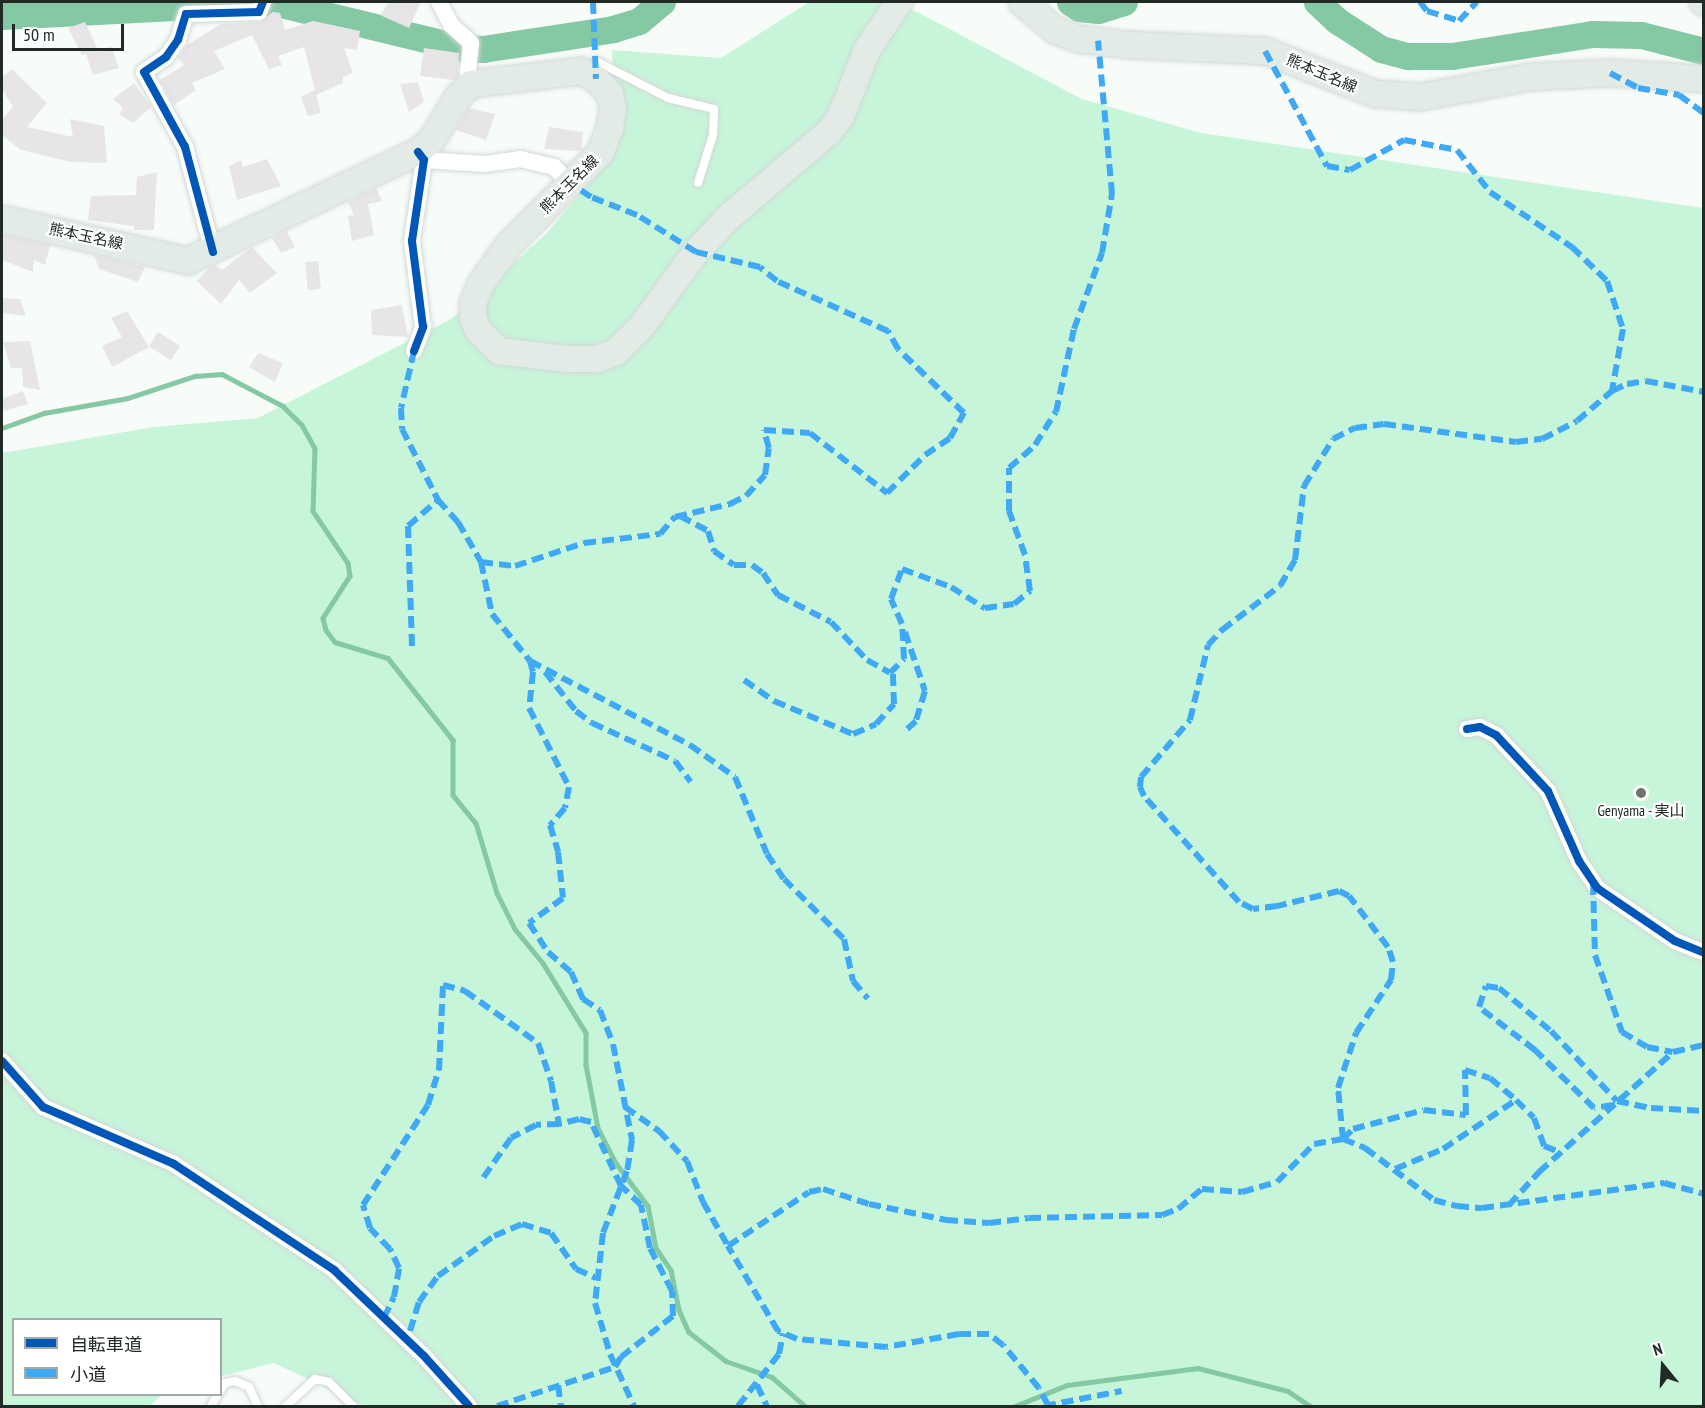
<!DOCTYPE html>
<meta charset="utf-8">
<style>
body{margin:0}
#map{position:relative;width:1705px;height:1408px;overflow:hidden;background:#f7fcf9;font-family:"PT Sans Narrow","Noto Sans JP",sans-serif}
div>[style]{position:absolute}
.green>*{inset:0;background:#c7f5da}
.stream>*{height:4.5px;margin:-2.25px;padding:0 2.25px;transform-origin:2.25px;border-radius:2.25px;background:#85c8a4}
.river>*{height:27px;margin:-13.5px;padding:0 13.5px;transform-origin:13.5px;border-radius:13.5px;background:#85c8a4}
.building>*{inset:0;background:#e7e5e7;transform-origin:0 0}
.roads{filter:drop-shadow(0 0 2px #d2d9d5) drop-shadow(0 0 2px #d2d9d5)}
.service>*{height:8px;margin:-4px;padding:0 4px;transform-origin:4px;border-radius:4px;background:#fefffe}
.minor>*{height:16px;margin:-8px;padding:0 8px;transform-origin:8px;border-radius:8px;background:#fefffe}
.primary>*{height:26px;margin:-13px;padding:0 13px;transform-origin:13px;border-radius:13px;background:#e2ebe6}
.quiet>*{height:6px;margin-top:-3px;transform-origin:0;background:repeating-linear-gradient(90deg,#3fa9f5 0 12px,transparent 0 18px)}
.cycleway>*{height:8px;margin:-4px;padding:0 4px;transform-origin:4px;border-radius:4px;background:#0057b8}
.dots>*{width:16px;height:16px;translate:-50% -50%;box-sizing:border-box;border:3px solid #fff;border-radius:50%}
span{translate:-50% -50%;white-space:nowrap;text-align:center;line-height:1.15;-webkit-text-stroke:4.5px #fff;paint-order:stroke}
.street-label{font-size:15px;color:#212a24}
.poi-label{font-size:15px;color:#212a24}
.frame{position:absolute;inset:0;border:3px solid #212a24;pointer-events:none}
.legend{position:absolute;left:12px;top:1318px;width:210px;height:78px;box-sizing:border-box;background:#fff;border:2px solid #a6aaa7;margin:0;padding:8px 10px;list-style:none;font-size:18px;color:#212a24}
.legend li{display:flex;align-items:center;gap:12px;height:30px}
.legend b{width:30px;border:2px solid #a6aaa7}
.north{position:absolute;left:1633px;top:1336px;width:60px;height:60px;-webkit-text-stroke:4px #fff;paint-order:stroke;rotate:342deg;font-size:16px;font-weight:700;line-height:24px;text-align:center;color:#212a24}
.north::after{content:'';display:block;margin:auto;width:21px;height:27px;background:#212a24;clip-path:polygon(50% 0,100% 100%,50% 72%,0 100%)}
.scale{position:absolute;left:12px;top:24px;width:112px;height:27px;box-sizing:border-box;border:3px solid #212a24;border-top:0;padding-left:8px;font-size:18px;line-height:21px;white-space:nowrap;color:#212a24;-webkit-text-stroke:4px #fff;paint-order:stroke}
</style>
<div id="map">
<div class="green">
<div style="clip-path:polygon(809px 2px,898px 2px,1082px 99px,1201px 133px,1703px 208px,1703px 1406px,364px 1406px,274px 1363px,221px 1376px,220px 1320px,14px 1320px,14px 1394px,161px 1395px,150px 1406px,2px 1406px,2px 453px,154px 427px,258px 418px,451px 319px,546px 234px,615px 153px,612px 50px,721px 58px)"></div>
</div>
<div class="stream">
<div style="left:2px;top:428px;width:45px;rotate:-19.7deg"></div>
<div style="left:44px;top:413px;width:85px;rotate:-10.1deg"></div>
<div style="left:128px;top:398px;width:71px;rotate:-18.2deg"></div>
<div style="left:195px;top:376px;width:27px;rotate:-4deg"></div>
<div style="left:222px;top:374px;width:69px;rotate:27.7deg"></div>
<div style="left:283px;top:406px;width:27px;rotate:45deg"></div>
<div style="left:302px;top:425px;width:26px;rotate:61deg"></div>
<div style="left:315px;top:448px;width:63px;rotate:91.8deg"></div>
<div style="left:313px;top:511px;width:63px;rotate:56.1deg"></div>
<div style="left:348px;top:563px;width:13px;rotate:81deg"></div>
<div style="left:350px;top:576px;width:50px;rotate:122.7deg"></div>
<div style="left:323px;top:618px;width:12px;rotate:76deg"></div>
<div style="left:326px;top:630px;width:15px;rotate:53deg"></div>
<div style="left:335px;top:642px;width:55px;rotate:16.8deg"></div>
<div style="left:388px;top:658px;width:105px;rotate:51.6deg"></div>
<div style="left:453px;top:740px;width:55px;rotate:90deg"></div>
<div style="left:453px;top:795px;width:36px;rotate:51deg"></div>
<div style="left:476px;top:823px;width:73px;rotate:73.3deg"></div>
<div style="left:497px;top:893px;width:40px;rotate:63.4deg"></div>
<div style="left:515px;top:929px;width:44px;rotate:50.5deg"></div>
<div style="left:543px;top:963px;width:82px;rotate:58.4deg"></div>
<div style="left:586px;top:1033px;width:32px;rotate:90deg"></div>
<div style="left:586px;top:1065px;width:64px;rotate:79.2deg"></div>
<div style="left:598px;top:1128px;width:39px;rotate:63deg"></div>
<div style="left:616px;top:1163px;width:54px;rotate:53.3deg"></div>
<div style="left:648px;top:1206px;width:43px;rotate:79.2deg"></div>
<div style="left:656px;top:1248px;width:27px;rotate:56deg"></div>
<div style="left:671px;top:1270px;width:41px;rotate:78.7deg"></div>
<div style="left:679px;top:1310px;width:24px;rotate:66deg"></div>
<div style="left:689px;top:1332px;width:47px;rotate:38.1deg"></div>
<div style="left:726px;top:1361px;width:49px;rotate:19.2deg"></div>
<div style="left:772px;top:1377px;width:44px;rotate:41.3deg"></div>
<div style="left:1015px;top:1406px;width:56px;rotate:-22deg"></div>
<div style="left:1067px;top:1385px;width:132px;rotate:-7.4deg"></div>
<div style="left:1198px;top:1368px;width:93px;rotate:14.3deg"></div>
<div style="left:1288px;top:1391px;width:27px;rotate:34deg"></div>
</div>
<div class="river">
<div style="left:1070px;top:2px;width:11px;rotate:34deg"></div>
<div style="left:1079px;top:8px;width:19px;rotate:6deg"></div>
<div style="left:1098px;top:10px;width:27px;rotate:-17deg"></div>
<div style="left:1317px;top:2px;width:26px;rotate:43deg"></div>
<div style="left:1336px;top:20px;width:54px;rotate:32.8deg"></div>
<div style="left:1381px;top:49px;width:28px;rotate:15deg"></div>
<div style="left:1408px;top:56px;width:44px"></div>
<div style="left:1452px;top:56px;width:142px;rotate:-8.9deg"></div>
<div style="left:1592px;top:34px;width:49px;rotate:1.2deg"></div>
<div style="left:1641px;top:35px;width:65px;rotate:14.3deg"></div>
<div style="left:2px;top:16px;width:270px;rotate:-3deg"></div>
<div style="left:272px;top:2px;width:195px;rotate:13.6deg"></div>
<div style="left:462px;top:48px;width:21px;rotate:3deg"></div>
<div style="left:483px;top:49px;width:132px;rotate:-8.7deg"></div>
<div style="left:613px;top:29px;width:27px;rotate:-17deg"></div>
<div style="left:639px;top:21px;width:30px;rotate:-40deg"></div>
</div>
<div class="building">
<div style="clip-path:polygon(389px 2px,421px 2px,409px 28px,380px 15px)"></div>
<div style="clip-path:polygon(273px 12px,280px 13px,285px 30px,313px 21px,360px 31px,357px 50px,344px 48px,353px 73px,343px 77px,343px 83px,316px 95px,321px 113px,308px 116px,301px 97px,315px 90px,304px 47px,278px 56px,282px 65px,269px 69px,252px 35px,214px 51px,225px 69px,192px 83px,196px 90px,174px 105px,160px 80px,184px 65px,178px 58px,187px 45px,221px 24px,260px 22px)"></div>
<div style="clip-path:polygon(85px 22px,99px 52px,111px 46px,119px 68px,93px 75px,86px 54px,82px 55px,68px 28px)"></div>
<div style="clip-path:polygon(424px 48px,459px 53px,458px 76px,454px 80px,420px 76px)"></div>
<div style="clip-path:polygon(12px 69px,47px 103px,27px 127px,73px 137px,70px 119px,104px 126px,107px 163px,71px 162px,21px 150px,2px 135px,2px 119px,13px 107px,2px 89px,2px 77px)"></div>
<div style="clip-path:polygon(418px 82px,424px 102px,409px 112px,400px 84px)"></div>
<div style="clip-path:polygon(134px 83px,151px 107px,133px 123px,119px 114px,123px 108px,113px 99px)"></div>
<div style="clip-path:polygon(469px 108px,495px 114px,486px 140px,456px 130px)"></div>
<div style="clip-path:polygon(549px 127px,583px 132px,581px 151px,544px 149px)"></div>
<div style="clip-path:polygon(267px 159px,281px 186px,237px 200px,229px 166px,241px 160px,243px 167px)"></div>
<div style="clip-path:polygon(157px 172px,154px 230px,134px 230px,134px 226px,88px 220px,91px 196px,136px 195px,137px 177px)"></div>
<div style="clip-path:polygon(376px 188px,382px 201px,368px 204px,374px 235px,352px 241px,348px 216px,354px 215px,348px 202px)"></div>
<div style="clip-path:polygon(287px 231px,295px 247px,281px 253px,272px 238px)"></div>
<div style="clip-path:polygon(2px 234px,50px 245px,45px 265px,34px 260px,33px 272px,2px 260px)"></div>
<div style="clip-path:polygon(252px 247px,277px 273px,250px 293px,239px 280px,221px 304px,197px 281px,209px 268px,215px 265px,222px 270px)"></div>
<div style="clip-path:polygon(94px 255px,145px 267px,138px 282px,99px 269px)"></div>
<div style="left:318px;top:261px;width:28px;height:13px;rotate:84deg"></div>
<div style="clip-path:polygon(2px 298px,20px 299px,26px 316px,2px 313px)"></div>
<div style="clip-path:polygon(402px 305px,408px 337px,372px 335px,371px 310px)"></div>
<div style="clip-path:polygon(127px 311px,149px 347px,112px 367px,102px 346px,122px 337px,111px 318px)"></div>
<div style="left:158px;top:332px;width:26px;height:17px;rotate:32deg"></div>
<div style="clip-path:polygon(30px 341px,40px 390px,23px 387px,22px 368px,11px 368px,3px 342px)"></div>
<div style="clip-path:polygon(258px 353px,283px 363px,275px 382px,249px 367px)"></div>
<div style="clip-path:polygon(23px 391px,28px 404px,4px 411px,2px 399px)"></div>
</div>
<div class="roads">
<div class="service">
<div style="left:596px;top:61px;width:81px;rotate:27.2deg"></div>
<div style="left:668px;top:98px;width:47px;rotate:13.4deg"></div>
<div style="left:714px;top:109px;width:26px;rotate:92deg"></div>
<div style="left:713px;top:135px;width:50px;rotate:107.4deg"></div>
<div style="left:220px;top:1391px;width:9px;rotate:-58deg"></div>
<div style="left:225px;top:1383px;width:10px;rotate:-11deg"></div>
<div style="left:235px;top:1381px;width:15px;rotate:23deg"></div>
<div style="left:249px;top:1387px;width:21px;rotate:65deg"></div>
<div style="left:211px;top:1406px;width:14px;rotate:-60deg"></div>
<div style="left:286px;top:1406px;width:40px;rotate:-43deg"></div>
<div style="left:315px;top:1379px;width:14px;rotate:12deg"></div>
<div style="left:329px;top:1382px;width:34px;rotate:45deg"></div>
</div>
<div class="minor">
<div style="left:439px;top:2px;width:26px;rotate:62deg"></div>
<div style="left:451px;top:25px;width:27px;rotate:42deg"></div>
<div style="left:471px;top:43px;width:29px;rotate:96deg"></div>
<div style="left:468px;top:72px;width:12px;rotate:76deg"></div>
<div style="left:424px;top:160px;width:61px;rotate:3.8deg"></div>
<div style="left:485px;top:164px;width:35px;rotate:-8deg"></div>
<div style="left:520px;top:159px;width:35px;rotate:13deg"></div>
<div style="left:554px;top:167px;width:21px;rotate:45deg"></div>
<div style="left:213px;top:252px;width:109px;rotate:-104.9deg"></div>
<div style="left:185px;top:147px;width:85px;rotate:-118.7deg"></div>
<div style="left:144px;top:72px;width:27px;rotate:-34deg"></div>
<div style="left:166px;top:57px;width:21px;rotate:-55deg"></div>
<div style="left:178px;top:40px;width:27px;rotate:-73deg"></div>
<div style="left:186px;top:14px;width:73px;rotate:-1.6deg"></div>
<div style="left:259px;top:12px;width:11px;rotate:-68deg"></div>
<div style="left:414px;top:351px;width:26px;rotate:-69deg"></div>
<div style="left:423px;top:327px;width:87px;rotate:-97.3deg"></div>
<div style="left:412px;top:241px;width:82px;rotate:-81.6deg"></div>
<div style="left:424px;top:160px;width:10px;rotate:-127deg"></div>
<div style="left:1467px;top:729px;width:13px;rotate:-9deg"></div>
<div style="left:1480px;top:727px;width:18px;rotate:27deg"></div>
<div style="left:1496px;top:735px;width:76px;rotate:47.1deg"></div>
<div style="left:1548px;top:791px;width:77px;rotate:66.1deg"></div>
<div style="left:1579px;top:861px;width:32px;rotate:56deg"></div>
<div style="left:1597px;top:888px;width:94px;rotate:34.2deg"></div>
<div style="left:1675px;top:941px;width:31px;rotate:22deg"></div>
<div style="left:2px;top:1061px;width:62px;rotate:48.3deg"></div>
<div style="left:43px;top:1107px;width:143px;rotate:23.5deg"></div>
<div style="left:174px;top:1164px;width:192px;rotate:33.5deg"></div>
<div style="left:334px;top:1270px;width:124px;rotate:43.7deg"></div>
<div style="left:424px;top:1356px;width:67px;rotate:48deg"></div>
</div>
<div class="primary">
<div style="left:1022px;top:2px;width:43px;rotate:40.3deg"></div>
<div style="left:1055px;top:30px;width:26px;rotate:21deg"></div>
<div style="left:1079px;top:39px;width:49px;rotate:7deg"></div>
<div style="left:1128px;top:45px;width:137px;rotate:2.5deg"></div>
<div style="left:1265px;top:51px;width:119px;rotate:21.2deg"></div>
<div style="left:1376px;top:94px;width:45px;rotate:3.8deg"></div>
<div style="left:1421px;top:97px;width:111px;rotate:-10.4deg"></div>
<div style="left:1530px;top:77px;width:80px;rotate:-2.9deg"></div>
<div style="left:1610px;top:73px;width:94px;rotate:3.7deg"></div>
<div style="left:1703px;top:2px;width:1px"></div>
<div style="left:2px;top:219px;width:191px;rotate:12.7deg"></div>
<div style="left:188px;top:261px;width:255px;rotate:-25.4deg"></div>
<div style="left:418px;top:152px;width:18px;rotate:-41deg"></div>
<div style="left:432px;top:140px;width:50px;rotate:-58.8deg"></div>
<div style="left:458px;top:97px;width:18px;rotate:-45deg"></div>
<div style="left:471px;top:84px;width:111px;rotate:-6.7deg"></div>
<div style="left:581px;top:71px;width:17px;rotate:28deg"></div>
<div style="left:596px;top:79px;width:21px;rotate:47deg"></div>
<div style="left:610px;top:94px;width:15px;rotate:79deg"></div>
<div style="left:613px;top:109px;width:19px;rotate:99deg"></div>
<div style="left:610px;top:128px;width:26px;rotate:111deg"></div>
<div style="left:601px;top:152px;width:132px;rotate:134.7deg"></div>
<div style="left:508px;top:246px;width:47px;rotate:125.4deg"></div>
<div style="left:481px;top:284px;width:21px;rotate:113deg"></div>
<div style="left:473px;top:303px;width:14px;rotate:90deg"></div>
<div style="left:473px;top:317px;width:14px;rotate:69deg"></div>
<div style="left:478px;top:330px;width:30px;rotate:45deg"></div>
<div style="left:499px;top:351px;width:68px;rotate:6.7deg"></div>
<div style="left:567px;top:359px;width:30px"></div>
<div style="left:597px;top:359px;width:20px;rotate:-20deg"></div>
<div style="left:616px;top:352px;width:37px;rotate:-45deg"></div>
<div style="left:642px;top:326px;width:92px;rotate:-53.9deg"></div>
<div style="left:696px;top:252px;width:50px;rotate:-46.6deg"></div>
<div style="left:730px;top:216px;width:130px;rotate:-40.3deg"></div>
<div style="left:829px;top:132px;width:20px;rotate:-53deg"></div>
<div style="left:841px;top:116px;width:71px;rotate:-68.5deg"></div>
<div style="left:867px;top:50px;width:58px;rotate:-56.3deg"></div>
</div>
</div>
<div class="quiet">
<div style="left:593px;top:2px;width:77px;rotate:87.8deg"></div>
<div style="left:1420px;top:2px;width:11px;rotate:52deg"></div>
<div style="left:1427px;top:11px;width:34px;rotate:17deg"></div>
<div style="left:1459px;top:21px;width:26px;rotate:-47deg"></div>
<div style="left:1265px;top:51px;width:131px;rotate:61.7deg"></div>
<div style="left:1327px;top:166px;width:23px;rotate:10deg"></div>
<div style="left:1350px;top:170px;width:62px;rotate:-29.1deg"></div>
<div style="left:1404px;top:140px;width:54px;rotate:10.7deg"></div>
<div style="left:1457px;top:150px;width:53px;rotate:51.8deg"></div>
<div style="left:1490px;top:192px;width:99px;rotate:33.9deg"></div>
<div style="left:1572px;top:247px;width:49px;rotate:44.2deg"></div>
<div style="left:1607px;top:281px;width:51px;rotate:71.6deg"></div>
<div style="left:1623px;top:329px;width:63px;rotate:100.1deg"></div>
<div style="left:1610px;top:73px;width:32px;rotate:28deg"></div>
<div style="left:1638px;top:88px;width:42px;rotate:9.7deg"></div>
<div style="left:1679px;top:95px;width:31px;rotate:36deg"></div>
<div style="left:414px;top:351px;width:58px;rotate:102.8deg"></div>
<div style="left:401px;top:408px;width:21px;rotate:87deg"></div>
<div style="left:402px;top:429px;width:80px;rotate:63.1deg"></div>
<div style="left:438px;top:500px;width:30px;rotate:48deg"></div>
<div style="left:458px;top:522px;width:46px;rotate:60.1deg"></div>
<div style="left:481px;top:562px;width:53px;rotate:78.1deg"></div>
<div style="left:492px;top:614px;width:60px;rotate:51deg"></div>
<div style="left:530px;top:661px;width:11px;rotate:75deg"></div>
<div style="left:533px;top:672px;width:36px;rotate:96deg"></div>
<div style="left:529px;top:708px;width:89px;rotate:63.1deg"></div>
<div style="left:569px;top:787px;width:21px;rotate:101deg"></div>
<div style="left:565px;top:808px;width:23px;rotate:131deg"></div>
<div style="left:550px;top:825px;width:28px;rotate:73deg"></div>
<div style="left:558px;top:852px;width:46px;rotate:83.8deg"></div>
<div style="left:563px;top:898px;width:42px;rotate:143.7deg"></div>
<div style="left:529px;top:923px;width:35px;rotate:57deg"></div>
<div style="left:548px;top:952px;width:30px;rotate:41deg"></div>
<div style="left:571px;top:972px;width:30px;rotate:66deg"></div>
<div style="left:583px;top:999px;width:20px;rotate:33deg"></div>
<div style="left:600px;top:1010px;width:36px;rotate:69deg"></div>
<div style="left:613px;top:1044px;width:98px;rotate:78.8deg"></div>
<div style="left:632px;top:1140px;width:31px;rotate:99deg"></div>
<div style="left:627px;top:1171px;width:66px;rotate:111.2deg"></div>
<div style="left:603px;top:1233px;width:70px;rotate:96.5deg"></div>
<div style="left:595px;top:1303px;width:53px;rotate:73.6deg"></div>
<div style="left:610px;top:1354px;width:57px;rotate:65.2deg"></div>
<div style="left:680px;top:516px;width:32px;rotate:28deg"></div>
<div style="left:708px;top:531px;width:21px;rotate:73deg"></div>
<div style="left:714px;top:551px;width:24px;rotate:35deg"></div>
<div style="left:734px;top:565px;width:18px"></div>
<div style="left:752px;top:565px;width:14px;rotate:36deg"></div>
<div style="left:763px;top:573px;width:27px;rotate:56deg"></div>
<div style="left:778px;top:595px;width:59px;rotate:27deg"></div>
<div style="left:831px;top:622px;width:52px;rotate:46.5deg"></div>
<div style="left:867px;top:660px;width:26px;rotate:29deg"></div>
<div style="left:890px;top:673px;width:20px;rotate:-45deg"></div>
<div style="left:904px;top:659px;width:35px;rotate:-93deg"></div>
<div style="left:902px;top:624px;width:27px;rotate:-114deg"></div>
<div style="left:891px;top:599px;width:32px;rotate:-70deg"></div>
<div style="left:902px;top:569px;width:52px;rotate:20.2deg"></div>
<div style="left:951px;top:587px;width:40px;rotate:32deg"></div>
<div style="left:985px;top:608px;width:29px;rotate:-8deg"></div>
<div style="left:1014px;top:604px;width:21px;rotate:-39deg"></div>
<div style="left:1030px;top:591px;width:36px;rotate:-98deg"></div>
<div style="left:1025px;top:555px;width:47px;rotate:-110deg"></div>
<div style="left:1009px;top:511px;width:43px;rotate:-90deg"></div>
<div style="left:1009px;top:468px;width:35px;rotate:-41deg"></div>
<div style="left:1035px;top:445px;width:39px;rotate:-58deg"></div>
<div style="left:1056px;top:412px;width:85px;rotate:-77.8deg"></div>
<div style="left:1074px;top:329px;width:81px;rotate:-69.8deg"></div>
<div style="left:1102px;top:253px;width:60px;rotate:-80.4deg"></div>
<div style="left:1112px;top:194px;width:154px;rotate:-95.2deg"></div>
<div style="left:481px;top:562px;width:34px;rotate:7deg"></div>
<div style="left:515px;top:566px;width:73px;rotate:-18.4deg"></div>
<div style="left:584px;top:543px;width:77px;rotate:-6.8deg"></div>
<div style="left:660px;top:534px;width:23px;rotate:-49deg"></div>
<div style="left:675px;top:517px;width:57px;rotate:-13.3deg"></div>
<div style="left:730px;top:504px;width:18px;rotate:-27deg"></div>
<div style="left:746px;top:496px;width:28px;rotate:-48deg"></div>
<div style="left:765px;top:475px;width:27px;rotate:-82deg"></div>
<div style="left:769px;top:448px;width:19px;rotate:-106deg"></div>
<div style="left:764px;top:430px;width:46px;rotate:3.7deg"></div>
<div style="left:810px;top:433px;width:98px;rotate:37.9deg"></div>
<div style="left:887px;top:493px;width:54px;rotate:-45deg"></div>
<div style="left:925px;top:455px;width:30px;rotate:-34deg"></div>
<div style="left:950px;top:438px;width:29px;rotate:-61deg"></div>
<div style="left:964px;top:413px;width:92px;rotate:-135.9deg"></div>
<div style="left:898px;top:349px;width:21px;rotate:-119deg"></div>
<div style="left:888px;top:331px;width:122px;rotate:-155.8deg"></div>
<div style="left:777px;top:281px;width:22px;rotate:-141deg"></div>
<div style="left:760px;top:267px;width:66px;rotate:-166.8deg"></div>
<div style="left:696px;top:252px;width:70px;rotate:-147.9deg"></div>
<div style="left:637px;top:215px;width:49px;rotate:-158.6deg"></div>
<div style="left:591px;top:197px;width:27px;rotate:-146deg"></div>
<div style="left:905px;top:632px;width:62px;rotate:71.3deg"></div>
<div style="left:925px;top:691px;width:31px;rotate:107deg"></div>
<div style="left:916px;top:721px;width:13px;rotate:138deg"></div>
<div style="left:412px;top:646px;width:120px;rotate:-91.9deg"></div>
<div style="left:408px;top:526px;width:40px;rotate:-41deg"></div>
<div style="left:530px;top:661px;width:181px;rotate:27.7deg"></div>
<div style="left:690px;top:745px;width:55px;rotate:35.4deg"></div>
<div style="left:735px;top:777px;width:83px;rotate:67.4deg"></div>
<div style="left:767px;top:854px;width:30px;rotate:56deg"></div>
<div style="left:784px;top:879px;width:85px;rotate:45deg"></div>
<div style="left:844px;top:939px;width:43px;rotate:77.9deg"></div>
<div style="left:853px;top:981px;width:23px;rotate:50deg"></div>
<div style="left:545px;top:672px;width:50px;rotate:51.5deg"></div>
<div style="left:576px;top:711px;width:20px;rotate:37deg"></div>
<div style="left:592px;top:723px;width:91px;rotate:24.6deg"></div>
<div style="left:675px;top:761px;width:26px;rotate:53deg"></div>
<div style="left:744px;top:680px;width:37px;rotate:35deg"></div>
<div style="left:774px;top:701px;width:86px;rotate:22.7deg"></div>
<div style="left:853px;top:734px;width:25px;rotate:-23deg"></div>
<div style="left:876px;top:724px;width:27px;rotate:-48deg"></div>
<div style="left:894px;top:704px;width:34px;rotate:-92deg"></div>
<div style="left:1593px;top:883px;width:72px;rotate:88.4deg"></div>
<div style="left:1595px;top:955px;width:82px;rotate:70.7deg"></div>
<div style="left:1622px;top:1032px;width:29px;rotate:31deg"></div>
<div style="left:1647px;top:1047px;width:26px;rotate:11deg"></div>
<div style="left:1673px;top:1052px;width:32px;rotate:-13deg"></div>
<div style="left:1613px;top:1105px;width:19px;rotate:171deg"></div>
<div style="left:1594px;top:1108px;width:83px;rotate:-135.5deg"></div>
<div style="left:1535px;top:1050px;width:71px;rotate:-142.5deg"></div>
<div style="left:1479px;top:1007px;width:22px;rotate:-72deg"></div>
<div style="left:1486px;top:986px;width:13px;rotate:9deg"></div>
<div style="left:1499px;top:988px;width:67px;rotate:39.6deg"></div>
<div style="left:1551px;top:1031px;width:96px;rotate:46.7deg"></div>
<div style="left:1617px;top:1101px;width:35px;rotate:12deg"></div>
<div style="left:1651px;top:1108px;width:53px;rotate:3.2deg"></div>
<div style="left:625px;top:1107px;width:42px;rotate:35.2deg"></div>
<div style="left:659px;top:1131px;width:41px;rotate:47deg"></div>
<div style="left:687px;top:1161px;width:44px;rotate:68.7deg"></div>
<div style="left:703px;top:1202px;width:51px;rotate:60.4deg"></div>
<div style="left:1343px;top:1139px;width:51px;rotate:-95.6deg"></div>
<div style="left:1338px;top:1088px;width:58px;rotate:-71.9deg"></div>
<div style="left:1356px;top:1033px;width:64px;rotate:-56.6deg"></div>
<div style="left:1391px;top:980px;width:18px;rotate:-84deg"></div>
<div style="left:1393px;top:962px;width:16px;rotate:-108deg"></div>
<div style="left:1388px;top:947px;width:64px;rotate:-127.4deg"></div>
<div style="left:1349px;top:896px;width:11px;rotate:-153deg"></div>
<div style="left:1339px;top:891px;width:64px;rotate:166.4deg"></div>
<div style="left:1277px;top:906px;width:24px;rotate:173deg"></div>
<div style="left:1253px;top:909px;width:16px;rotate:-153deg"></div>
<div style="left:1239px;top:902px;width:142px;rotate:-131.9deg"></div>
<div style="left:1144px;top:796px;width:10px;rotate:-114deg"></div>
<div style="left:1140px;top:787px;width:10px;rotate:-84deg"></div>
<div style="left:1141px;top:777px;width:75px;rotate:-49.3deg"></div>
<div style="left:1190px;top:720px;width:77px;rotate:-76.5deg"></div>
<div style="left:1208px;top:645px;width:21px;rotate:-47deg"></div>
<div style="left:1222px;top:630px;width:73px;rotate:-37.2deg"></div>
<div style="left:1280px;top:586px;width:30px;rotate:-60deg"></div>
<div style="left:1295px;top:560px;width:75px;rotate:-83.1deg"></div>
<div style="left:1304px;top:486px;width:55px;rotate:-58.3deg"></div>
<div style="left:1333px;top:439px;width:25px;rotate:-27deg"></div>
<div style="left:1355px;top:428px;width:29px;rotate:-8deg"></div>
<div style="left:1384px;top:424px;width:133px;rotate:7.8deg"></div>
<div style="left:1516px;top:442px;width:26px;rotate:-7deg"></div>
<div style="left:1542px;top:439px;width:39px;rotate:-27deg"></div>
<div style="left:1577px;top:421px;width:46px;rotate:-40.6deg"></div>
<div style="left:1612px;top:391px;width:17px;rotate:-25deg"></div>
<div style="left:1627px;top:384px;width:19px;rotate:-9deg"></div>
<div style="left:1646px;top:381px;width:59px;rotate:10.7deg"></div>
<div style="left:1343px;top:1139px;width:14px;rotate:-45deg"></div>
<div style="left:1353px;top:1129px;width:73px;rotate:-15deg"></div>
<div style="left:1424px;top:1110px;width:42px;rotate:6.8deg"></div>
<div style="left:1466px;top:1115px;width:45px;rotate:-91.3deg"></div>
<div style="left:1465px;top:1070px;width:26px;rotate:18deg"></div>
<div style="left:1490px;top:1078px;width:34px;rotate:40deg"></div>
<div style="left:1395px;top:1169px;width:52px;rotate:-22.6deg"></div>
<div style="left:1443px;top:1149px;width:88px;rotate:-33.9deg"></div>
<div style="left:1516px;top:1100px;width:25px;rotate:45deg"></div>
<div style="left:1534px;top:1118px;width:30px;rotate:70deg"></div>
<div style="left:1544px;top:1146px;width:17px;rotate:21deg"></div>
<div style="left:1509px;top:1205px;width:45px;rotate:-47.7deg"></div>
<div style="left:1539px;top:1172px;width:180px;rotate:-41.8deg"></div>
<div style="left:384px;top:1318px;width:23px;rotate:-65deg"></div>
<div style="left:394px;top:1297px;width:29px;rotate:-80deg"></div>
<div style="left:399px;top:1268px;width:21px;rotate:-115deg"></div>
<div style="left:390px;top:1249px;width:29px;rotate:-134deg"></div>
<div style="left:370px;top:1228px;width:24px;rotate:-107deg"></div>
<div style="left:363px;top:1205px;width:119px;rotate:-57deg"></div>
<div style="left:428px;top:1105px;width:37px;rotate:-73deg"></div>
<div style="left:439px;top:1070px;width:85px;rotate:-87.3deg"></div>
<div style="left:443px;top:985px;width:23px;rotate:15deg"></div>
<div style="left:465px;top:991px;width:90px;rotate:35.5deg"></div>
<div style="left:538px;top:1043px;width:40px;rotate:71.1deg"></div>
<div style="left:551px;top:1081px;width:44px;rotate:79.5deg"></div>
<div style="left:559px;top:1124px;width:23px;rotate:178deg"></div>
<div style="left:536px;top:1125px;width:28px;rotate:153deg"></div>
<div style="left:511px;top:1138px;width:49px;rotate:125deg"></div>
<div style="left:410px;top:1331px;width:30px;rotate:-73deg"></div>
<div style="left:419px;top:1302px;width:32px;rotate:-54deg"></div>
<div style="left:438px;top:1276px;width:69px;rotate:-35.5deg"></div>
<div style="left:494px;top:1236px;width:30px;rotate:-23deg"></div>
<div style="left:522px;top:1224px;width:30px;rotate:17deg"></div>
<div style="left:551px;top:1233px;width:44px;rotate:55.2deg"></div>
<div style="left:576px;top:1269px;width:22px;rotate:24deg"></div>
<div style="left:558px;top:1385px;width:21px;rotate:82deg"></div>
<div style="left:757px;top:1385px;width:23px;rotate:65deg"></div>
<div style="left:1048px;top:1405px;width:19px;rotate:-118deg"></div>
<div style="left:1039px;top:1388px;width:56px;rotate:-129.9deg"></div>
<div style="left:1003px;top:1345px;width:18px;rotate:-142deg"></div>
<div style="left:989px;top:1334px;width:30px;rotate:180deg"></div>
<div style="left:959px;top:1334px;width:74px;rotate:169.9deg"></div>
<div style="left:886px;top:1347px;width:89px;rotate:-174.9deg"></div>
<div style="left:797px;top:1339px;width:21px;rotate:-157deg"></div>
<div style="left:778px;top:1331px;width:99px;rotate:-120.5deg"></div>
<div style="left:728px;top:1246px;width:97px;rotate:-33.7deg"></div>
<div style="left:809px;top:1192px;width:14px;rotate:-12deg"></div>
<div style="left:823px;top:1189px;width:48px;rotate:18.1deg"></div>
<div style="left:869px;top:1204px;width:79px;rotate:11.7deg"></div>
<div style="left:946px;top:1220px;width:43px;rotate:4deg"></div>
<div style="left:989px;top:1223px;width:40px;rotate:-7.1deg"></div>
<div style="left:1029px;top:1218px;width:133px;rotate:-1.3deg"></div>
<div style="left:1162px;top:1215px;width:17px;rotate:-21deg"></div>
<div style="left:1178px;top:1209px;width:31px;rotate:-40deg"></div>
<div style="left:1202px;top:1189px;width:40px;rotate:4.3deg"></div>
<div style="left:1242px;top:1192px;width:36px;rotate:-16deg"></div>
<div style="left:1277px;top:1182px;width:53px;rotate:-45.8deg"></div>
<div style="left:1314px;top:1144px;width:29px;rotate:-10deg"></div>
<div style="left:1343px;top:1139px;width:24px;rotate:22deg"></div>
<div style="left:1365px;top:1148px;width:86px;rotate:37deg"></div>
<div style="left:1434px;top:1200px;width:24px;rotate:15deg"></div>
<div style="left:1457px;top:1206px;width:25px;rotate:5deg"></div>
<div style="left:1482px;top:1208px;width:184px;rotate:-7.8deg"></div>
<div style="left:1664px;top:1183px;width:41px;rotate:15.4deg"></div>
<div style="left:497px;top:1406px;width:124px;rotate:-18.3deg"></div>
<div style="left:615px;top:1367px;width:12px;rotate:-59deg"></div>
<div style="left:621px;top:1357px;width:66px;rotate:-38.3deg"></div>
<div style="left:673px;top:1316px;width:25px;rotate:-92deg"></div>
<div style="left:672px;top:1291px;width:48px;rotate:-117.1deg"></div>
<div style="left:650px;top:1248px;width:44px;rotate:-101.8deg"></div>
<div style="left:641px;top:1205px;width:28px;rotate:-136deg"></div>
<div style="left:621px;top:1186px;width:71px;rotate:-115.1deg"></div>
<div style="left:591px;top:1122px;width:12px;rotate:-166deg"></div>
<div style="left:579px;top:1119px;width:21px;rotate:166deg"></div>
<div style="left:738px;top:1406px;width:66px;rotate:-51.7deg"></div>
<div style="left:779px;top:1354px;width:21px;rotate:-79deg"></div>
<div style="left:1044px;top:1406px;width:79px;rotate:-10.9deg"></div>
</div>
<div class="cycleway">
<div style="left:213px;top:252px;width:109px;rotate:-104.9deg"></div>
<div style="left:185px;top:147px;width:85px;rotate:-118.7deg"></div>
<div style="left:144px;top:72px;width:27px;rotate:-34deg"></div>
<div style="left:166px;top:57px;width:21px;rotate:-55deg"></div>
<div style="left:178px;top:40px;width:27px;rotate:-73deg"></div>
<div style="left:186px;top:14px;width:73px;rotate:-1.6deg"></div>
<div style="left:259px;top:12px;width:11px;rotate:-68deg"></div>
<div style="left:414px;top:351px;width:26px;rotate:-69deg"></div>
<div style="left:423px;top:327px;width:87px;rotate:-97.3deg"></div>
<div style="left:412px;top:241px;width:82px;rotate:-81.6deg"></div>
<div style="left:424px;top:160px;width:10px;rotate:-127deg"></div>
<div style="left:1467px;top:729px;width:13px;rotate:-9deg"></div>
<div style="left:1480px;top:727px;width:18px;rotate:27deg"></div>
<div style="left:1496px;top:735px;width:76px;rotate:47.1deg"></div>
<div style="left:1548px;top:791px;width:77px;rotate:66.1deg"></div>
<div style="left:1579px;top:861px;width:32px;rotate:56deg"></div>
<div style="left:1597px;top:888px;width:94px;rotate:34.2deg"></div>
<div style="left:1675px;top:941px;width:31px;rotate:22deg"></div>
<div style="left:2px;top:1061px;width:62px;rotate:48.3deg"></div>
<div style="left:43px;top:1107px;width:143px;rotate:23.5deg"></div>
<div style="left:174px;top:1164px;width:192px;rotate:33.5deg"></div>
<div style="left:334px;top:1270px;width:124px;rotate:43.7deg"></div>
<div style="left:424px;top:1356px;width:67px;rotate:48deg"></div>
</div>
<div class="dots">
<div style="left:1641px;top:793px;background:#6c746f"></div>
</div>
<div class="street-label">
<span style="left:1322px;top:73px;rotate:23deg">熊本玉名線</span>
<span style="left:569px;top:184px;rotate:-45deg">熊本玉名線</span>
<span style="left:86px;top:236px;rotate:12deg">熊本玉名線</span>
</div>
<div class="poi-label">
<span style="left:1641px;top:811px">Genyama - 実山</span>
</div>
<div class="frame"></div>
<ul class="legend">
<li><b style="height:8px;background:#0057b8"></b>自転車道</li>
<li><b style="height:8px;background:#3fa9f5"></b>小道</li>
</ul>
<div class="north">N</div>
<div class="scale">50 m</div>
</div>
